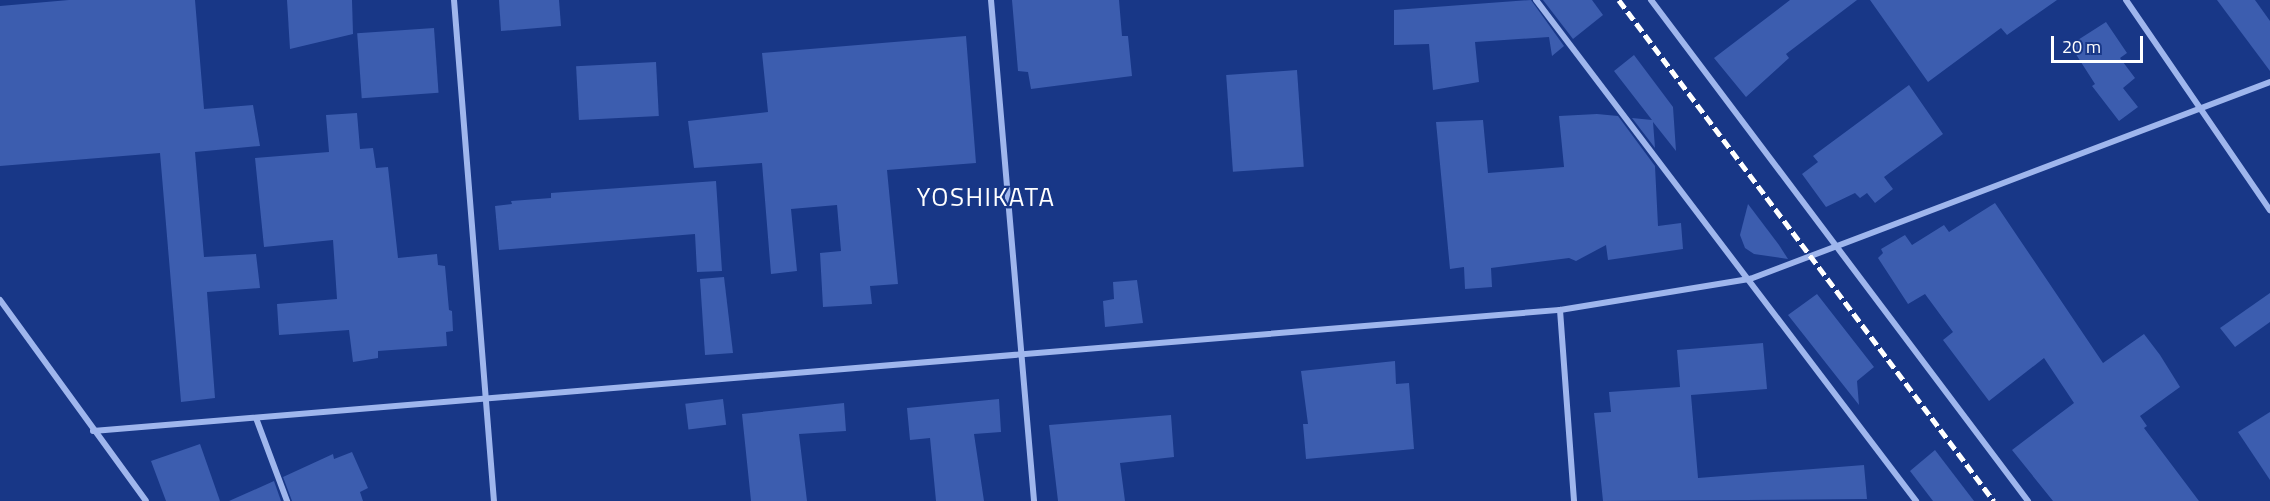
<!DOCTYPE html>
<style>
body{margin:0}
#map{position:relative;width:2270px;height:501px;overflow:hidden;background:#183787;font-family:"Titillium Web",sans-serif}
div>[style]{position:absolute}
.building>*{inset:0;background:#3c5daf;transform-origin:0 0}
.street>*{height:6px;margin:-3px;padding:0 3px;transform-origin:3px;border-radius:3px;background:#9fb6ed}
.rail>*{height:4.5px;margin-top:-2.25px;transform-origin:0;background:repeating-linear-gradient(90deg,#fff 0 10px,transparent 0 14.5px)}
span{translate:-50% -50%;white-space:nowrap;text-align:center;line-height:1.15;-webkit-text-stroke:4.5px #183787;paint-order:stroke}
.quarter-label{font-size:26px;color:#fff;letter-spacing:1.5px}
.scale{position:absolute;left:2051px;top:36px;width:92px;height:27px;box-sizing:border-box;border:3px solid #fff;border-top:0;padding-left:8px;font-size:18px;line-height:21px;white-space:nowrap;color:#fff;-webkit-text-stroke:4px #183787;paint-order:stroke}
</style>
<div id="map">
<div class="building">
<div style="clip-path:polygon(69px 0,195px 0,204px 109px,253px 105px,260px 146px,195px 152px,204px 257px,256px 254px,260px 288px,207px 292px,215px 398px,181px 402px,160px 153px,0 166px,0 6px)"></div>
<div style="clip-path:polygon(287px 0,352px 0,353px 34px,290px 49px)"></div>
<div style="clip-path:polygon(499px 0,559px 0,561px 26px,501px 31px)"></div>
<div style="clip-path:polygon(1012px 0,1119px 0,1122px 36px,1128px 36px,1132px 76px,1031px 89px,1028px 72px,1018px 71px)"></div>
<div style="clip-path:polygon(1531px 0,1564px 46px,1552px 56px,1549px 37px,1475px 42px,1479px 82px,1433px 90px,1429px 44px,1394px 45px,1394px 10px)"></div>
<div style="clip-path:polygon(1543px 0,1592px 0,1603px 15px,1573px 39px)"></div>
<div style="clip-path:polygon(1790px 0,1857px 0,1786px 54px,1789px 58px,1746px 97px,1714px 58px)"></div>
<div style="clip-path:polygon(1870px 0,2057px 0,2007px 35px,2001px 28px,1928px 82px)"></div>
<div style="clip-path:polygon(2217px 0,2255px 0,2270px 21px,2270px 71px)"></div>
<div style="clip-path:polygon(2106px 22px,2127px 53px,2120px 58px,2135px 78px,2123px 88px,2138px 107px,2119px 121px,2092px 86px,2095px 84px,2070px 45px)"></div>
<div style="left:434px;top:28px;width:65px;height:77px;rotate:86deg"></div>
<div style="clip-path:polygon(966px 36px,976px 163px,887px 170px,898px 284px,870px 286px,872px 304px,823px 307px,820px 253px,841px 251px,837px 205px,791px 209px,797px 271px,771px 274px,762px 163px,694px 168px,688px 121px,768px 112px,762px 53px)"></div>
<div style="clip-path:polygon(1634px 55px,1673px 107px,1676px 151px,1653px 122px,1655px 148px,1632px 118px,1652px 120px,1614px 71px)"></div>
<div style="left:656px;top:62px;width:54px;height:80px;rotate:87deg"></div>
<div style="left:1297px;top:70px;width:97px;height:71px;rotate:86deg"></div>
<div style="clip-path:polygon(1909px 85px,1943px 134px,1884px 177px,1893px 189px,1875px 203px,1867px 193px,1860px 198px,1855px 193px,1826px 207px,1802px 174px,1818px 162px,1813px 156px)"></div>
<div style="clip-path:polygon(357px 113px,360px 149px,373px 148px,376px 168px,388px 167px,398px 258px,437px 254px,438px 265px,445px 266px,449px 310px,452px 311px,453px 331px,446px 332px,447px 346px,378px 351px,378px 358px,353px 362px,349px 330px,279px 335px,277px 304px,337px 299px,333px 240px,264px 247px,255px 158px,329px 152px,326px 115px)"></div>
<div style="clip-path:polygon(1597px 114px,1618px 116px,1655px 166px,1658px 226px,1681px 223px,1683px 249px,1608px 260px,1606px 245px,1576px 261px,1569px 258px,1491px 268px,1492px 287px,1465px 289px,1464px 267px,1450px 269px,1436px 122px,1483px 120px,1488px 173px,1564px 167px,1559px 116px)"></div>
<div style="clip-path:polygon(716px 181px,722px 271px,697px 272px,695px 234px,499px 250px,495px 206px,512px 204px,511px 201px,551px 198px,551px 193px)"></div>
<div style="clip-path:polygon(1995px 203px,2103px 363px,2144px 334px,2160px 355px,2180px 387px,2140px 416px,2147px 426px,2144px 428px,2199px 501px,2053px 501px,2012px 450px,2074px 403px,2044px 358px,1989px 401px,1943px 340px,1953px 332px,1925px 294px,1908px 304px,1878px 258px,1883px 253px,1881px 249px,1905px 235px,1912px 245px,1944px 225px,1949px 232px)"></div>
<div style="clip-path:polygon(1748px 204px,1779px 245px,1788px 259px,1754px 254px,1745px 248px,1740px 235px)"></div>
<div style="clip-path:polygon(724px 277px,733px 353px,705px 355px,700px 279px)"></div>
<div style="clip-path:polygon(1137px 280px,1143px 323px,1105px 327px,1103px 301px,1114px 299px,1113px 282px)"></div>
<div style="clip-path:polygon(2270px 293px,2270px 322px,2235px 347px,2220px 328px)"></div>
<div style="clip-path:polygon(1817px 294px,1874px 367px,1857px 381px,1859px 405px,1788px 315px)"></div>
<div style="clip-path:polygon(1763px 343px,1767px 389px,1691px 395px,1698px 478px,1864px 465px,1867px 499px,1603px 501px,1594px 413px,1611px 412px,1609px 392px,1680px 387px,1677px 350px)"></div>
<div style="clip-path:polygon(1395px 361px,1396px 384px,1409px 383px,1414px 449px,1306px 459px,1303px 424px,1308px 424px,1301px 371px)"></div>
<div style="left:723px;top:399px;width:26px;height:38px;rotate:83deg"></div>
<div style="clip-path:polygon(999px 399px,1001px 432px,974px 434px,984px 501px,936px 501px,930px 438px,910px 440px,907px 408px)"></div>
<div style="clip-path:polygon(844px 403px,846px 431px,799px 434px,807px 501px,751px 501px,742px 414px)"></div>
<div style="clip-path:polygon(2270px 412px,2270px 480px,2238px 432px)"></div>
<div style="clip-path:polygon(1171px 415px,1174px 457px,1120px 463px,1125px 501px,1058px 501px,1049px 425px)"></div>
<div style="clip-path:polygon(200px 444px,220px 501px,166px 501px,151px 461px)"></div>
<div style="clip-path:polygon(1935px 450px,1974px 501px,1933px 501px,1910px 471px)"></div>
<div style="clip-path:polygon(352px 452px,368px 488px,360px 492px,363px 501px,292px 501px,283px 477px,333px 454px,334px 459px)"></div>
<div style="clip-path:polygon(274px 481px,281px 501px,229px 501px)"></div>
</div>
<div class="street">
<div style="left:454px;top:0;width:503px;rotate:85.44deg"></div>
<div style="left:991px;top:0;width:503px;rotate:85.09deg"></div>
<div style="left:1536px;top:0;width:629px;rotate:52.82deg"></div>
<div style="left:1651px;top:0;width:627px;rotate:53.04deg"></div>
<div style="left:2126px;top:0;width:255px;rotate:55.6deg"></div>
<div style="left:0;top:300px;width:248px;rotate:54deg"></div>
<div style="left:1560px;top:310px;width:192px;rotate:85.8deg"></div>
<div style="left:256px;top:418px;width:89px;rotate:69.5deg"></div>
<div style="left:93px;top:431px;width:1472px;rotate:-4.72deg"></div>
<div style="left:1560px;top:310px;width:193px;rotate:-9.3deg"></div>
<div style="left:1750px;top:279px;width:556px;rotate:-20.75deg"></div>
</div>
<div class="rail">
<div style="left:1619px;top:0;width:626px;rotate:53.19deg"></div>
</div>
<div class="quarter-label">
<span style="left:986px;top:197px">YOSHIKATA</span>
</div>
<div class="scale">20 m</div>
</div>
